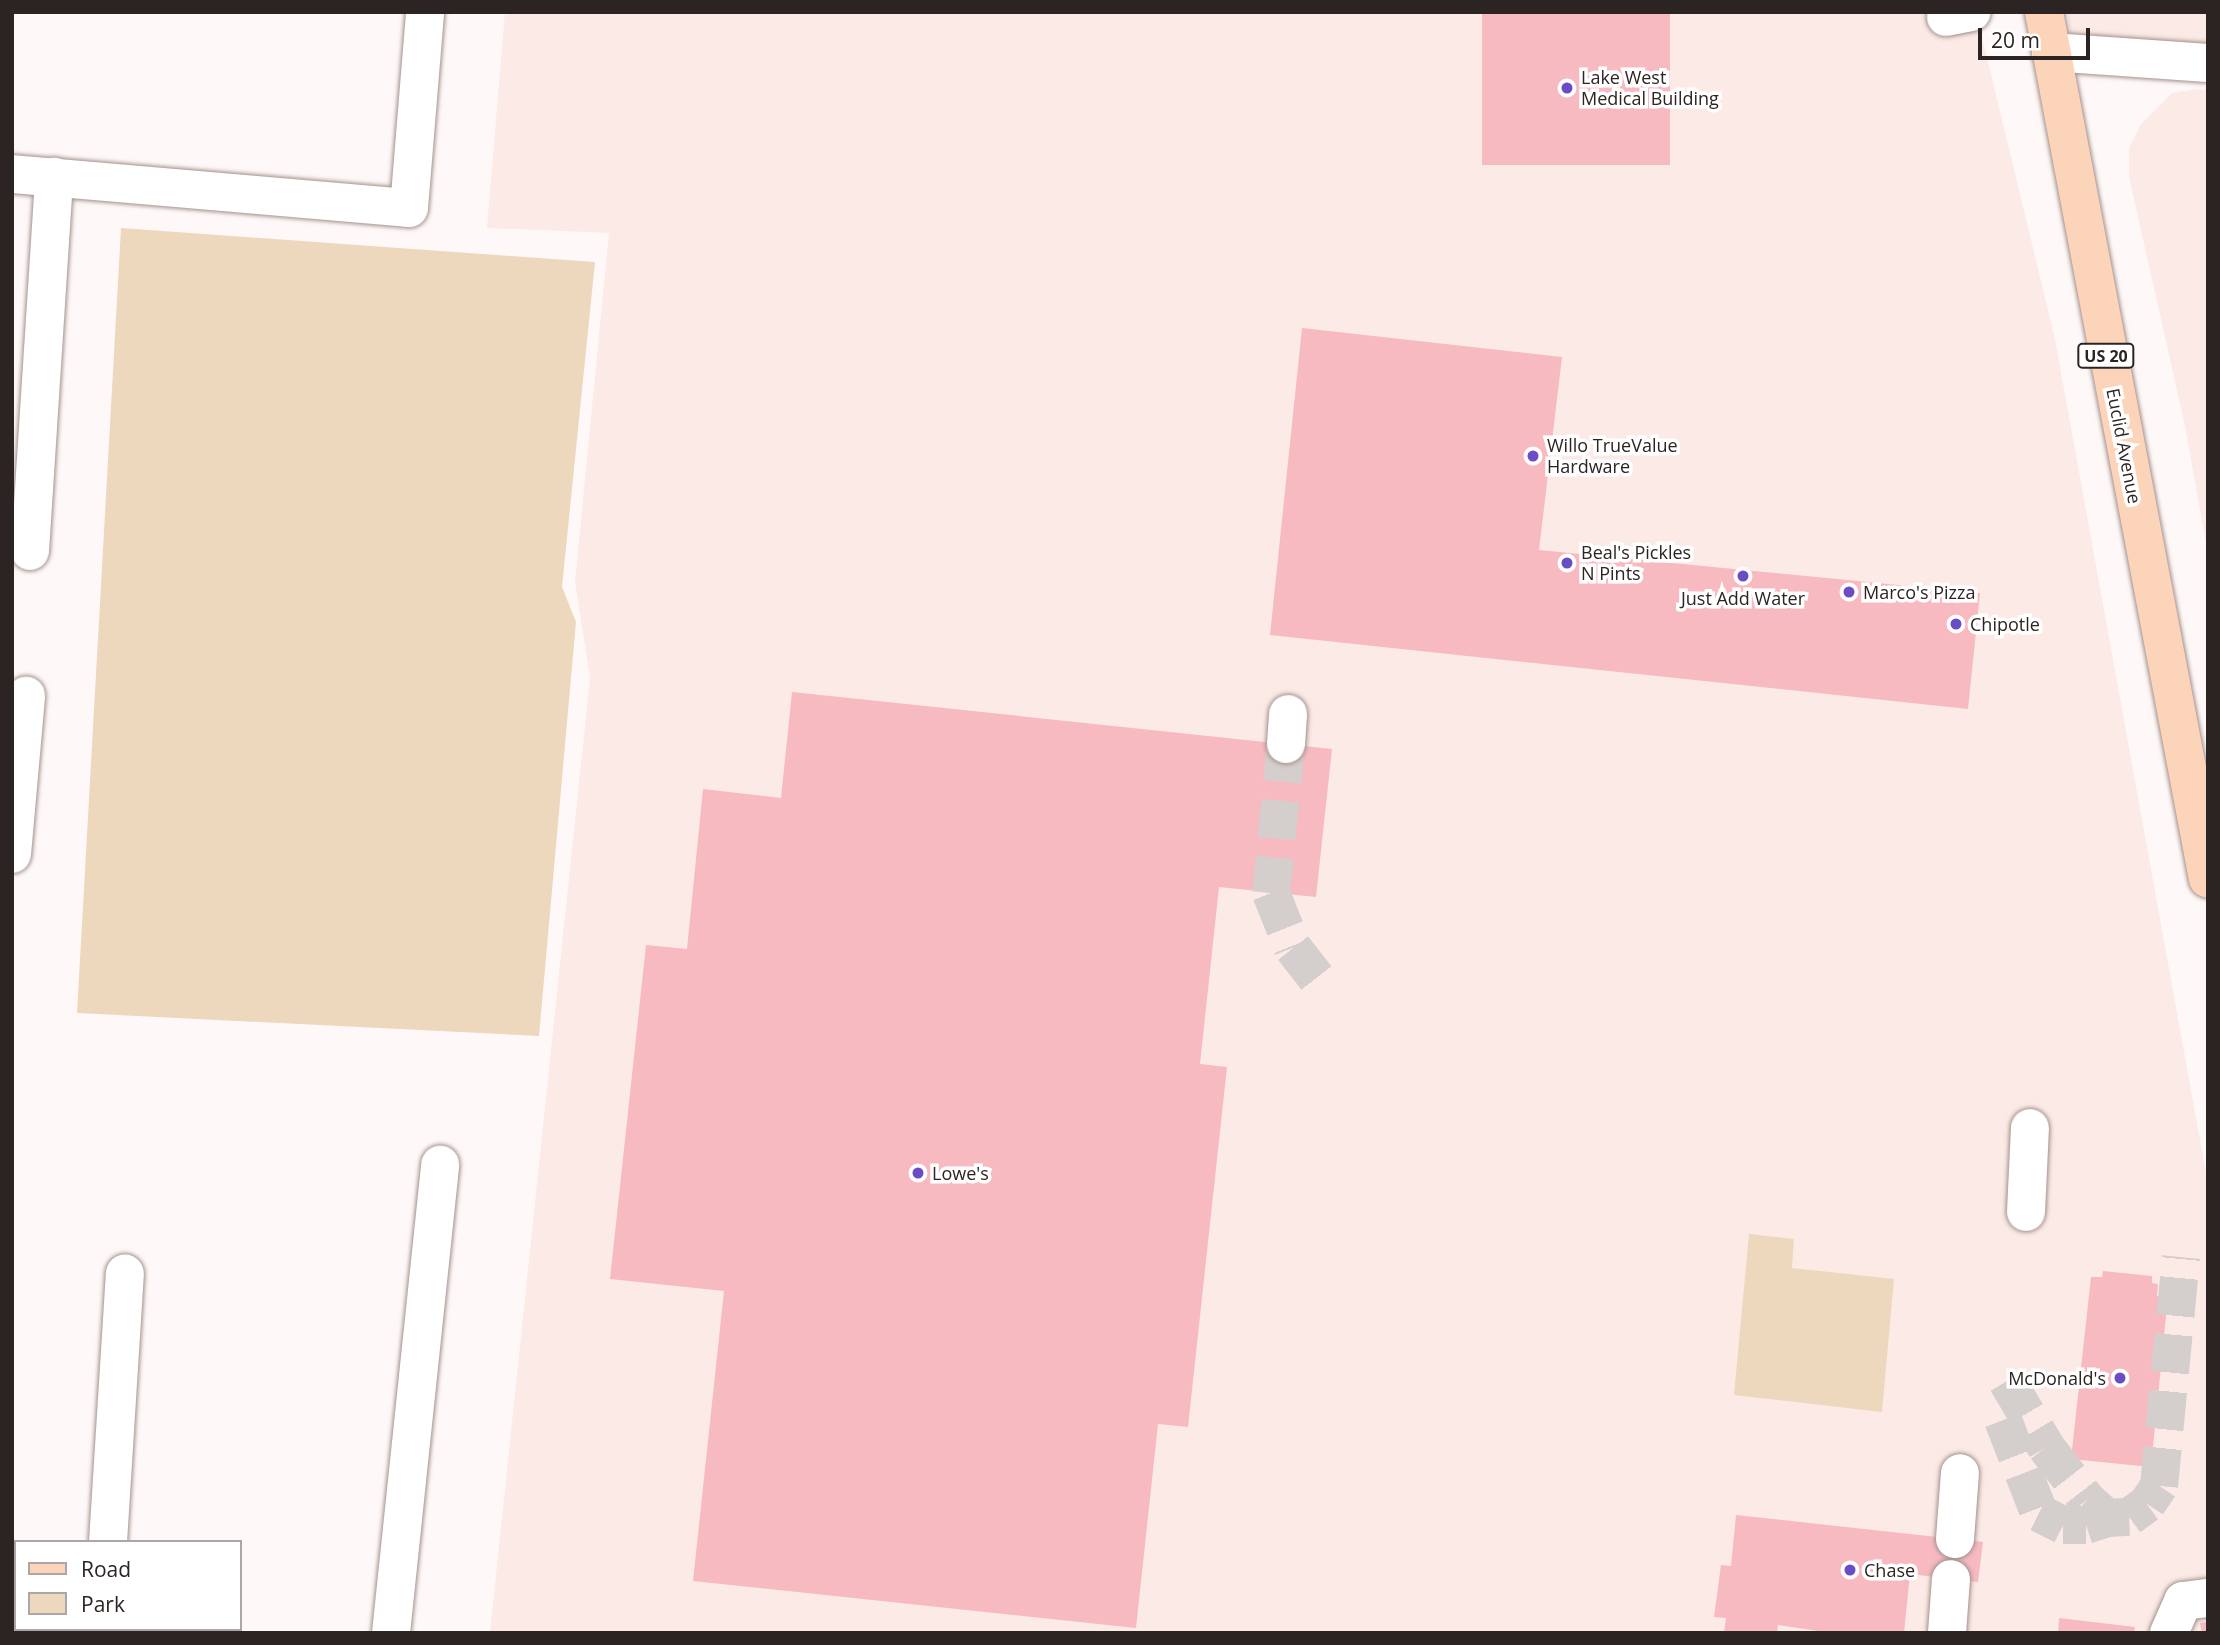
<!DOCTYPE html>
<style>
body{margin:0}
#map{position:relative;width:2220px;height:1645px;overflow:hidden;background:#fef9f8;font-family:"Open Sans",sans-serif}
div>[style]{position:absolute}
.built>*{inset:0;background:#fceae6}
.green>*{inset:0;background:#edd8bd}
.building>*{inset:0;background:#f6bac0;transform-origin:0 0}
.minor-tunnel>*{height:38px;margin-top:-19px;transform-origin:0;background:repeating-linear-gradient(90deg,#d4cecd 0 38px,transparent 0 57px)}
.roads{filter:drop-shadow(0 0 2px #a4918d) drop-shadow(0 0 2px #a4918d)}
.minor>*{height:38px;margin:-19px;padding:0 19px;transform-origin:19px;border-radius:19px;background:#fff}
.major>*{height:38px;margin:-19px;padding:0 19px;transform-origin:19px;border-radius:19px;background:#fcd4ba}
.dots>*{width:19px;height:19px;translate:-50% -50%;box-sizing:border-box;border:4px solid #fff;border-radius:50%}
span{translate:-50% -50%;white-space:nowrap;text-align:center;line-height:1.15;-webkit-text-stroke:7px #fff;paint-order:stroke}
.shield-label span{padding:2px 5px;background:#fff;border:2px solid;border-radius:5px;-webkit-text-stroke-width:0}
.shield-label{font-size:16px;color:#2c2422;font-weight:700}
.poi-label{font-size:18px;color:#2c2422}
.left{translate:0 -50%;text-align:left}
.right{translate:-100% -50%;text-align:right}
.street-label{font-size:18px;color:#2c2422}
.frame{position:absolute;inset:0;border:14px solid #2c2422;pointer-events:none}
.legend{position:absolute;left:14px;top:1540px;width:228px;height:91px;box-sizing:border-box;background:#fff;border:2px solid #aba7a7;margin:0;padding:9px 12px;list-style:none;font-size:21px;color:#2c2422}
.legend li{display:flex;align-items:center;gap:14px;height:35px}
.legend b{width:35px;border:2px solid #aba7a7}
.scale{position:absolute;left:1978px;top:28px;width:112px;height:32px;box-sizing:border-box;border:4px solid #2c2422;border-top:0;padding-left:9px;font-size:21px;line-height:24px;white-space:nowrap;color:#2c2422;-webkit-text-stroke:5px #fff;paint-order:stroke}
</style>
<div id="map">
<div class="built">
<div style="clip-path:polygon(505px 12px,1976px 12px,2055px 339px,2208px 1184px,2208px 1633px,490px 1632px,590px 678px,575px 582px,609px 233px,487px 228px)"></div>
<div style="clip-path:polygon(2067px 12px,2208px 12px,2208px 50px,2071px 38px)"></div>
<div style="clip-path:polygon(2197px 89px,2208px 90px,2208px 555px,2185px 426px,2129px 177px,2129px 148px,2141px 124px,2172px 93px)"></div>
</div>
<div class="green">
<div style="clip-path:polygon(121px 228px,595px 262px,562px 587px,576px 622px,539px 1036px,77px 1013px)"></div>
<div style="clip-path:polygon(1749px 1234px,1794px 1239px,1792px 1268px,1894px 1279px,1882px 1412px,1734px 1395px)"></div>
</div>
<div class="building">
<div style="left:1482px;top:12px;width:188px;height:153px"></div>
<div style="clip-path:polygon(1302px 328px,1562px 357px,1539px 550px,1980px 593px,1968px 709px,1270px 635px)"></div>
<div style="clip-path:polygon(792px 692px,1332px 749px,1316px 897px,1219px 887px,1200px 1064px,1227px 1067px,1188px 1427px,1158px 1424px,1136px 1628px,693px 1581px,724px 1291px,610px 1279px,646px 945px,687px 949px,703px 789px,781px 798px)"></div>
<div style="clip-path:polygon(2103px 1271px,2152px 1276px,2152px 1283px,2158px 1284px,2157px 1296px,2168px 1296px,2151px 1467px,2071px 1459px,2091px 1277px,2102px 1277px)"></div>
<div style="clip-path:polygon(1736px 1515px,1983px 1542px,1978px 1582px,1910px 1574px,1904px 1633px,1832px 1633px,1778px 1625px,1777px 1633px,1724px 1633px,1726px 1618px,1714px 1617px,1721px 1565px,1731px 1566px)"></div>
<div style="clip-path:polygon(2059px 1618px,2135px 1627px,2134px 1633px,2058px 1633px)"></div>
<div style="clip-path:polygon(2208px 1622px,2208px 1633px,2202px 1633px,2200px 1623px)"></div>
</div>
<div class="minor-tunnel">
<div style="left:1286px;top:744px;width:150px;rotate:95.7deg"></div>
<div style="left:1271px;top:893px;width:59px;rotate:68.2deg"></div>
<div style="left:1293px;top:948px;width:39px;rotate:52deg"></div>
<div style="left:2007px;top:1381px;width:77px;rotate:59.4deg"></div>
<div style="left:2046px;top:1447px;width:67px;rotate:52.3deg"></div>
<div style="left:2087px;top:1500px;width:27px;rotate:42deg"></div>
<div style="left:2107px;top:1518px;width:22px;rotate:-3deg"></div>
<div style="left:2129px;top:1517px;width:22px;rotate:-36deg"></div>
<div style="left:2147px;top:1504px;width:22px;rotate:-56deg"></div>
<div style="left:2159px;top:1486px;width:230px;rotate:-84.5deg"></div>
<div style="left:2003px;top:1420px;width:100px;rotate:68.8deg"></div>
<div style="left:2039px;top:1513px;width:27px;rotate:27deg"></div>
<div style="left:2063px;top:1525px;width:23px"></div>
<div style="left:2086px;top:1525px;width:22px;rotate:-18deg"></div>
</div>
<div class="roads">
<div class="minor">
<div style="left:1946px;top:17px;width:26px;rotate:-11deg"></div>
<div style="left:2051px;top:52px;width:157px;rotate:4deg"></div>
<div style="left:12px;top:174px;width:398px;rotate:4.9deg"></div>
<div style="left:409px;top:208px;width:197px;rotate:-85.3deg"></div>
<div style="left:30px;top:551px;width:375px;rotate:-86.3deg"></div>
<div style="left:1286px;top:744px;width:30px;rotate:-86deg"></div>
<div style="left:12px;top:854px;width:159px;rotate:-84.9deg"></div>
<div style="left:2026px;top:1212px;width:84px;rotate:-87.3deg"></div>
<div style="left:1955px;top:1539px;width:66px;rotate:-85.7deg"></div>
<div style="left:108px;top:1542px;width:269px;rotate:-86.4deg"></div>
<div style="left:102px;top:1633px;width:4px;rotate:-90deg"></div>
<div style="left:391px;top:1633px;width:471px;rotate:-84deg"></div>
<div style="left:1947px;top:1633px;width:54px;rotate:-85.8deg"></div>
<div style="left:2169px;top:1633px;width:35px;rotate:-66deg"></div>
<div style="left:2183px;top:1601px;width:25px;rotate:-7deg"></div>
</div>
<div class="major">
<div style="left:2044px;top:12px;width:882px;rotate:79.29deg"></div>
</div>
</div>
<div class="dots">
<div style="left:1567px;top:88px;background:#6a4cc5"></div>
<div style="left:1533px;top:456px;background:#6a4cc5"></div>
<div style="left:1567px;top:563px;background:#6a4cc5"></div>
<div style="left:1743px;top:576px;background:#6a4cc5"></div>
<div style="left:1849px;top:592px;background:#6a4cc5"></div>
<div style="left:1956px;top:624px;background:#6a4cc5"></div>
<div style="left:918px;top:1173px;background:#6a4cc5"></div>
<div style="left:2120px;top:1378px;background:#6a4cc5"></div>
<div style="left:1850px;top:1570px;background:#6a4cc5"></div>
</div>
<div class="shield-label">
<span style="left:2106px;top:356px">US 20</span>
</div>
<div class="poi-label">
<span class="left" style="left:1581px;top:88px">Lake West<br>Medical Building</span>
<span class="left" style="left:1547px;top:456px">Willo TrueValue<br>Hardware</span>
<span class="left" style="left:1581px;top:563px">Beal's Pickles<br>N Pints</span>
<span class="left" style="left:1863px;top:592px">Marco's Pizza</span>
<span style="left:1743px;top:598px">Just Add Water</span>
<span class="left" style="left:1970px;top:624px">Chipotle</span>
<span class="left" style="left:932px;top:1173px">Lowe's</span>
<span class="right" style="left:2106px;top:1378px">McDonald's</span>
<span class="left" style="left:1864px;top:1570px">Chase</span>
</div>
<div class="street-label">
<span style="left:2124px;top:446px;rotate:79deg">Euclid Avenue</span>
</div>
<div class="frame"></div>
<ul class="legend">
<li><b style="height:9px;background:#fcd4ba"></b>Road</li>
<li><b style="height:19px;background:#edd8bd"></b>Park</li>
</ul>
<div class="scale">20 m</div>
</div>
